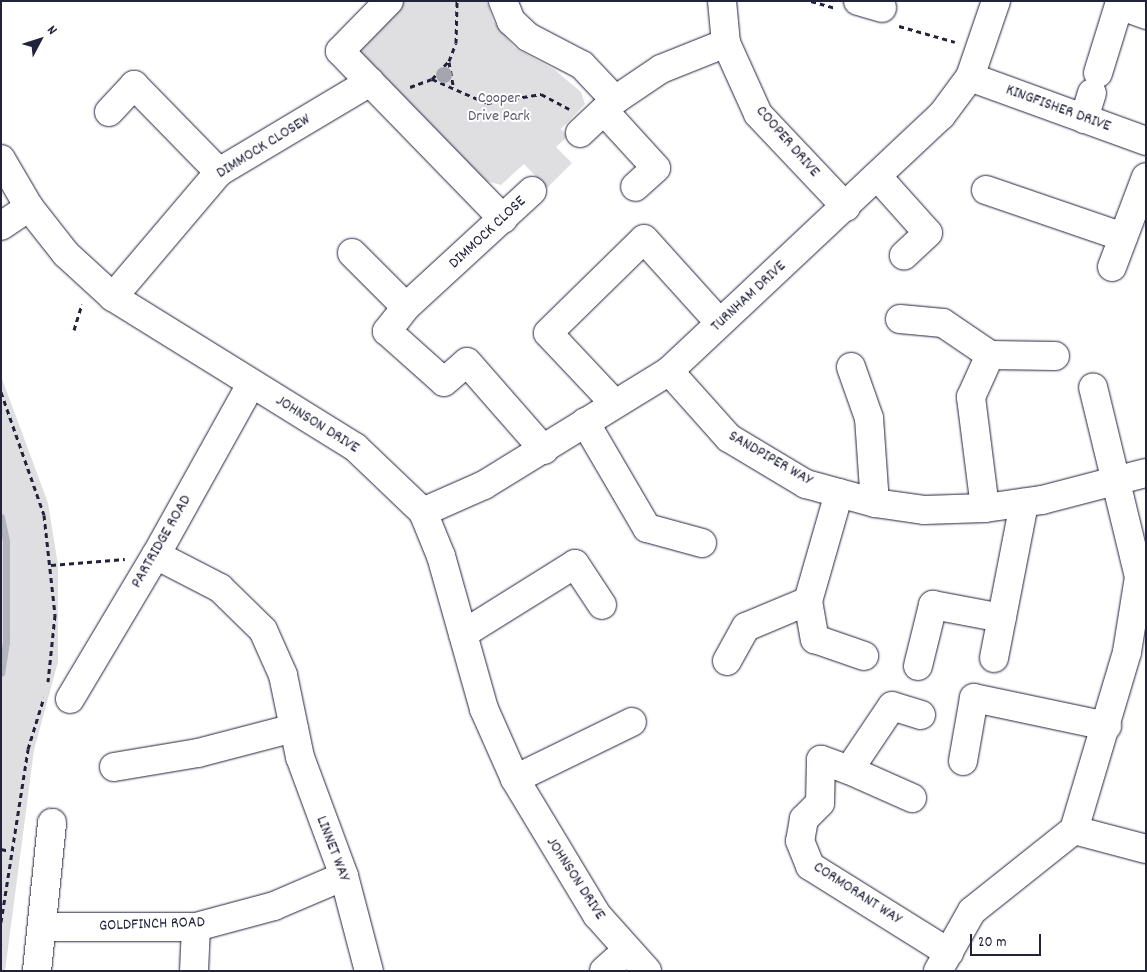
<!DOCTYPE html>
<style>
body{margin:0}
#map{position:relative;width:1147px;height:972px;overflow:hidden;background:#fff;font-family:Dekko,sans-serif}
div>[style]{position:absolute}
.green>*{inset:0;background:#dfdfe2}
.stream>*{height:7px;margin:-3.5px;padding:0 3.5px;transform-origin:3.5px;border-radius:3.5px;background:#b4b4bc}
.path>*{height:3px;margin-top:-1.5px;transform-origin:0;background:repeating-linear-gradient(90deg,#22223b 0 5px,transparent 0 9px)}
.roads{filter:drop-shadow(0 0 1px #22223b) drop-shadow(0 0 1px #22223b)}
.minor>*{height:28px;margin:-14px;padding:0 14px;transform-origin:14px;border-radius:14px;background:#fff}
.trees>*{width:16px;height:16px;margin:-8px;border-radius:50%;background:#a5a5af}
span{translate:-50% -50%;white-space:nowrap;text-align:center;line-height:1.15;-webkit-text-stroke:4px #fff;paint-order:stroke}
.park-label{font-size:16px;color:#5b5b6d}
.street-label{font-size:16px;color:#22223b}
.frame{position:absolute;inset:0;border:2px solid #22223b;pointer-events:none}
.north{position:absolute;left:15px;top:15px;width:50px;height:50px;-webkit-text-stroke:4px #fff;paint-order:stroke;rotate:50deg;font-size:14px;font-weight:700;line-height:20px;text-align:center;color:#22223b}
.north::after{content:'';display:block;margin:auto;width:18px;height:22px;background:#22223b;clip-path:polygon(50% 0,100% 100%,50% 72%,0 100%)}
.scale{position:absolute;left:970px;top:934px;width:71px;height:22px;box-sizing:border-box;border:2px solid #22223b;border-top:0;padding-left:6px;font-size:15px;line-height:18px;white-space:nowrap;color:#22223b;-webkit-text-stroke:4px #fff;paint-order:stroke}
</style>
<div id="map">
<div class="green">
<div style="clip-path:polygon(399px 1px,487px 1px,493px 21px,515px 48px,555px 70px,581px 92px,585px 104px,561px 129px,568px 136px,556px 147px,572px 163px,547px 188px,524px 164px,501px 185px,486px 181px,356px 48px)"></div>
<div style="clip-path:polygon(1px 376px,48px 503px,58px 565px,58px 662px,34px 750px,5px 971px,1px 971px)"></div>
</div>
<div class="stream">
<div style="left:1px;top:517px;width:25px;rotate:78deg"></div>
<div style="left:6px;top:541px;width:101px;rotate:90deg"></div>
<div style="left:6px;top:642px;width:31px;rotate:99deg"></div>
</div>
<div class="path">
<div style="left:811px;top:1px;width:25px;rotate:16deg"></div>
<div style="left:899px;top:26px;width:58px;rotate:15.9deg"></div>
<div style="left:449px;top:62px;width:23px;rotate:80deg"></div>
<div style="left:432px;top:79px;width:25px;rotate:-47deg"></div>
<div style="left:449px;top:61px;width:19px;rotate:-69deg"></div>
<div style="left:456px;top:43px;width:42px;rotate:-88.6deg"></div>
<div style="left:410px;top:87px;width:23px;rotate:-20deg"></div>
<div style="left:432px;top:79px;width:60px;rotate:23.6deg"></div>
<div style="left:487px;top:103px;width:55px;rotate:-9.5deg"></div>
<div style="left:541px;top:94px;width:32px;rotate:28deg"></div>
<div style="left:74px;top:330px;width:27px;rotate:-73deg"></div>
<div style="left:1px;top:392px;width:130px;rotate:70.7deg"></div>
<div style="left:44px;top:515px;width:101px;rotate:83.7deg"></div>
<div style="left:55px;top:615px;width:67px;rotate:96deg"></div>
<div style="left:51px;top:565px;width:74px;rotate:-4.6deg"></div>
<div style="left:1px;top:849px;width:9px;rotate:13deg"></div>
<div style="left:1px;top:922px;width:175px;rotate:-81.1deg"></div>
<div style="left:28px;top:749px;width:54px;rotate:-72.9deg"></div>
</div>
<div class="roads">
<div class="minor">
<div style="left:503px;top:1px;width:22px;rotate:68deg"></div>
<div style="left:511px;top:21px;width:23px;rotate:43deg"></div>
<div style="left:528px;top:37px;width:61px;rotate:27.4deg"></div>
<div style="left:582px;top:65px;width:48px;rotate:46.7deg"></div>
<div style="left:722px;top:1px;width:42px;rotate:84.6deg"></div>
<div style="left:726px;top:43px;width:78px;rotate:65.7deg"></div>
<div style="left:758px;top:114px;width:128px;rotate:46.6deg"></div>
<div style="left:858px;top:1px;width:25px;rotate:16deg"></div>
<div style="left:1098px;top:73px;width:71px;rotate:-72.8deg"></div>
<div style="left:1119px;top:5px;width:29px;rotate:20deg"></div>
<div style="left:970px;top:77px;width:187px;rotate:20deg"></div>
<div style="left:370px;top:82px;width:43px;rotate:-134.1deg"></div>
<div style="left:340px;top:51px;width:70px;rotate:-45.6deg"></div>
<div style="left:604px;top:111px;width:77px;rotate:47.6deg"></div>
<div style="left:656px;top:168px;width:28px;rotate:138deg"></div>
<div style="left:109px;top:112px;width:37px;rotate:-47deg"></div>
<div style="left:134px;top:85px;width:122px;rotate:45.7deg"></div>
<div style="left:1084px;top:119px;width:27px;rotate:-73deg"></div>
<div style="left:580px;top:133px;width:48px;rotate:-43.3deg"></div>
<div style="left:615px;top:100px;width:55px;rotate:-34deg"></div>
<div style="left:661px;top:69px;width:70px;rotate:-21.8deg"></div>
<div style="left:1px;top:159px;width:56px;rotate:59.7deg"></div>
<div style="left:29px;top:207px;width:60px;rotate:51.8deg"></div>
<div style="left:66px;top:254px;width:64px;rotate:42.5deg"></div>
<div style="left:113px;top:297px;width:285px;rotate:31.8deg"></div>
<div style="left:355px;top:447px;width:94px;rotate:43.7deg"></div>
<div style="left:423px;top:512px;width:48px;rotate:67.8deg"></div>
<div style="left:441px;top:556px;width:159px;rotate:74.3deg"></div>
<div style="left:484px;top:709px;width:77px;rotate:66.1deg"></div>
<div style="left:515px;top:779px;width:159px;rotate:58.9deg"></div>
<div style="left:597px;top:915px;width:75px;rotate:48.2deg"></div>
<div style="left:877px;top:176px;width:76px;rotate:48.2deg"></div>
<div style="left:928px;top:233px;width:33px;rotate:137deg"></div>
<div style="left:986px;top:190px;width:145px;rotate:18.9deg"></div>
<div style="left:532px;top:191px;width:171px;rotate:137.4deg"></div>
<div style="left:406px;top:307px;width:31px;rotate:128deg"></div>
<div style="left:387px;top:331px;width:76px;rotate:41.8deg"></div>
<div style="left:444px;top:382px;width:30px;rotate:-41deg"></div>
<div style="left:467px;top:362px;width:117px;rotate:48.8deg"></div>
<div style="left:1px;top:226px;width:34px;rotate:-34deg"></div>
<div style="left:352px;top:253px;width:76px;rotate:45deg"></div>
<div style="left:1112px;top:267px;width:96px;rotate:-69.3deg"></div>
<div style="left:113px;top:297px;width:164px;rotate:-49.7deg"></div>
<div style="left:219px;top:172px;width:176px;rotate:-30.8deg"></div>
<div style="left:370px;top:82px;width:191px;rotate:45.8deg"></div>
<div style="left:900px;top:319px;width:43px;rotate:5.3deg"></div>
<div style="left:943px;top:323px;width:57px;rotate:34.2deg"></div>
<div style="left:990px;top:355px;width:65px;rotate:0.9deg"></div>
<div style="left:851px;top:367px;width:54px;rotate:70.6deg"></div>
<div style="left:869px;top:418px;width:85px;rotate:86deg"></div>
<div style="left:669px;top:371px;width:90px;rotate:48.2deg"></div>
<div style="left:729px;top:438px;width:90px;rotate:30.9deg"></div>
<div style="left:806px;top:484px;width:72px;rotate:15.4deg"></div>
<div style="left:875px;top:503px;width:49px;rotate:8.1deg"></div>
<div style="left:924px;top:510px;width:61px;rotate:-1.9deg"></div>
<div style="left:985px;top:508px;width:58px;rotate:-8deg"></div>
<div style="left:1042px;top:500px;width:107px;rotate:-14.6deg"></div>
<div style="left:614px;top:403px;width:96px;rotate:-133.3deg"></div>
<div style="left:548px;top:333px;width:134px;rotate:-44.4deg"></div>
<div style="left:644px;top:239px;width:113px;rotate:47.9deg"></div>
<div style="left:585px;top:422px;width:123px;rotate:59.7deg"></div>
<div style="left:647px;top:528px;width:57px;rotate:15.3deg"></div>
<div style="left:839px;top:493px;width:112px;rotate:106deg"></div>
<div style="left:808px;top:601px;width:39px;rotate:80deg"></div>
<div style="left:815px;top:639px;width:52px;rotate:19.1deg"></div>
<div style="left:985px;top:508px;width:112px;rotate:-97.2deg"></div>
<div style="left:971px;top:397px;width:46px;rotate:-65.7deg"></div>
<div style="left:423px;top:512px;width:67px;rotate:-23.9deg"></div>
<div style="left:484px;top:485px;width:217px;rotate:-31.6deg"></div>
<div style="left:669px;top:371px;width:373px;rotate:-43.2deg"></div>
<div style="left:941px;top:116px;width:49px;rotate:-53.4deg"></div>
<div style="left:970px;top:77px;width:80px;rotate:-71.1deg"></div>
<div style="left:156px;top:555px;width:72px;rotate:27.3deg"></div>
<div style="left:220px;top:588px;width:60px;rotate:44.3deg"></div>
<div style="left:263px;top:630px;width:49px;rotate:66deg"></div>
<div style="left:283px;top:675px;width:84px;rotate:78.3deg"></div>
<div style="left:300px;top:757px;width:127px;rotate:69.7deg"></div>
<div style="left:344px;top:876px;width:98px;rotate:75.3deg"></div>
<div style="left:463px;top:634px;width:132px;rotate:-32deg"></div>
<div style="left:575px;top:564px;width:49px;rotate:56.6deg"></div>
<div style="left:994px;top:658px;width:158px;rotate:-79deg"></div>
<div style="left:727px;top:661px;width:39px;rotate:-61deg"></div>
<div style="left:746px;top:627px;width:67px;rotate:-22.8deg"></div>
<div style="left:918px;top:666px;width:63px;rotate:-76.2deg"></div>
<div style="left:933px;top:605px;width:70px;rotate:10.7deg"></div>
<div style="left:70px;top:699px;width:168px;rotate:-59.2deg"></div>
<div style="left:156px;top:555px;width:196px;rotate:-60.9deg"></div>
<div style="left:921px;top:715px;width:30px;rotate:-163deg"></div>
<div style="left:892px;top:706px;width:77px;rotate:123.9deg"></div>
<div style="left:849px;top:770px;width:30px;rotate:-160deg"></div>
<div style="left:821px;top:760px;width:43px;rotate:91.3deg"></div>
<div style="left:820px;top:803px;width:23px;rotate:135deg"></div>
<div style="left:804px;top:819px;width:22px;rotate:100deg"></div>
<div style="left:800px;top:841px;width:27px;rotate:68deg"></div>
<div style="left:810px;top:866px;width:164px;rotate:32deg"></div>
<div style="left:963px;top:761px;width:64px;rotate:-80.1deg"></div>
<div style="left:974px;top:698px;width:136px;rotate:11.9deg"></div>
<div style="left:114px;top:767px;width:85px;rotate:-9.5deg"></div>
<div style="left:198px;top:753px;width:99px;rotate:-14.6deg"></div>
<div style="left:849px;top:770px;width:69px;rotate:24deg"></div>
<div style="left:515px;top:779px;width:130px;rotate:-26deg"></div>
<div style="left:1074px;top:830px;width:74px;rotate:14.8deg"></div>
<div style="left:42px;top:927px;width:154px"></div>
<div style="left:196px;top:927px;width:81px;rotate:-15.1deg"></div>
<div style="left:274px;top:906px;width:76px;rotate:-23.2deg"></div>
<div style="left:37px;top:971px;width:149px;rotate:-84.2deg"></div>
<div style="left:194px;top:971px;width:44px;rotate:-87.4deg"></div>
<div style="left:604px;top:971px;width:31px;rotate:-42deg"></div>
<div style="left:938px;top:971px;width:69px;rotate:-60.5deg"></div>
<div style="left:972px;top:911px;width:130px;rotate:-38.5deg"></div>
<div style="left:1074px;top:830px;width:186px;rotate:-73.4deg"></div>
<div style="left:1127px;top:652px;width:76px;rotate:-80.9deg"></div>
<div style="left:1139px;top:577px;width:195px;rotate:-103.6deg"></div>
</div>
</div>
<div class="trees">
<div style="left:444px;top:75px"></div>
</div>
<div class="park-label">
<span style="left:499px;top:108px">Cooper<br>Drive Park</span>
</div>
<div class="street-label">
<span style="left:1058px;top:109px;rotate:20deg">KINGFISHER DRIVE</span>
<span style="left:787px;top:142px;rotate:49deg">COOPER DRIVE</span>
<span style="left:264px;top:147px;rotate:-32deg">DIMMOCK CLOSEW</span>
<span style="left:488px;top:233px;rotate:-43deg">DIMMOCK CLOSE</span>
<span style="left:749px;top:297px;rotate:-43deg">TURNHAM DRIVE</span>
<span style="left:317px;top:425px;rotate:32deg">JOHNSON DRIVE</span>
<span style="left:770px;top:459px;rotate:30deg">SANDPIPER WAY</span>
<span style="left:162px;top:542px;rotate:-60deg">PARTRIDGE ROAD</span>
<span style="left:332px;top:849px;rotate:69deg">LINNET WAY</span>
<span style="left:575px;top:879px;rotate:57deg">JOHNSON DRIVE</span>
<span style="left:857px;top:894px;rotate:33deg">CORMORANT WAY</span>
<span style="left:152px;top:925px;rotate:-2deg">GOLDFINCH ROAD</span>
</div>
<div class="frame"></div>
<div class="north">N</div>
<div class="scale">20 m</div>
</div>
